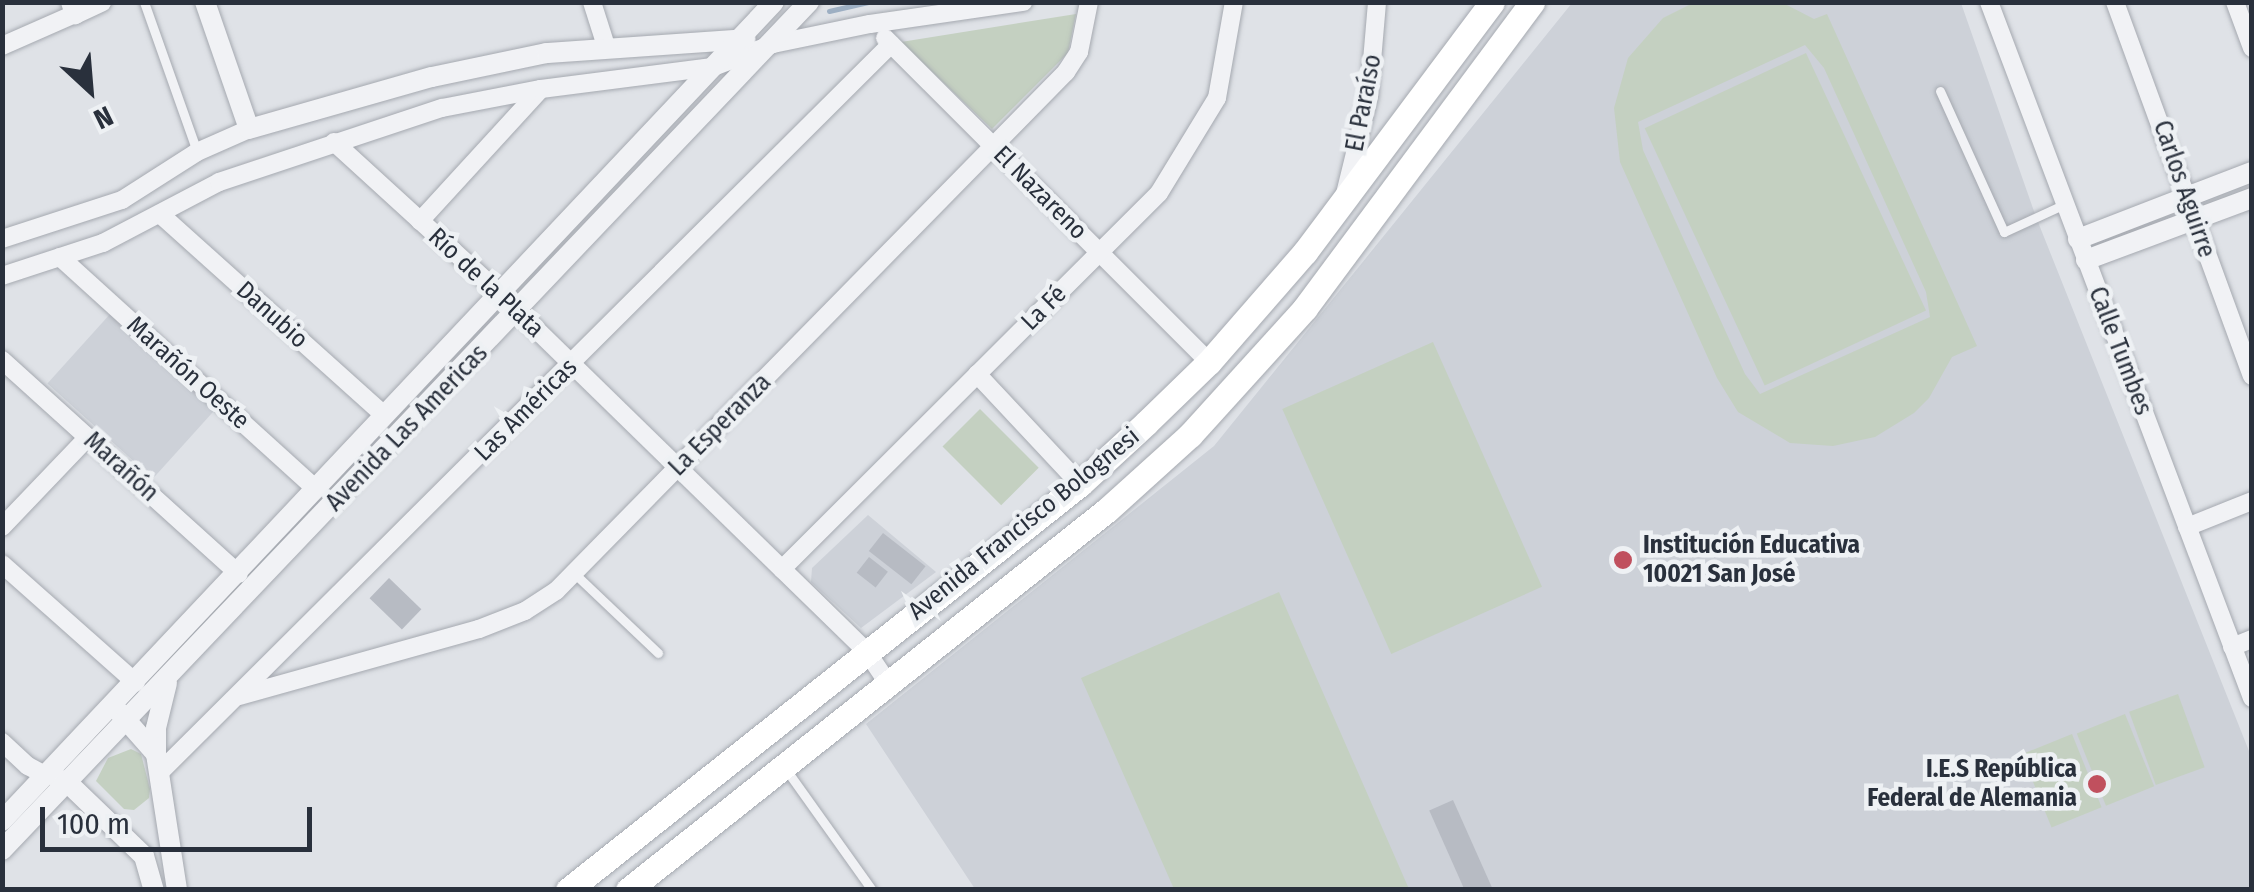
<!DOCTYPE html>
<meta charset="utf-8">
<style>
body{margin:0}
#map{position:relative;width:2254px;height:892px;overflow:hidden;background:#dfe2e7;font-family:"Fira Sans Condensed",sans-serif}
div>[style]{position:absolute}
.built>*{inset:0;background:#cdd1d8;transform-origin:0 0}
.green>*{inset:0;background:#c4d0c1;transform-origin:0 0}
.stream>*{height:5px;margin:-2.5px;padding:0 2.5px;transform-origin:2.5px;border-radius:2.5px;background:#9dafc3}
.building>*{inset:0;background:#b7bbc3;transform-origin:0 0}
.roads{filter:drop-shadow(0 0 2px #a5a9b0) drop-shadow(0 0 2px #a5a9b0)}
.service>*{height:9px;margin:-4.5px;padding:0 4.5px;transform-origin:4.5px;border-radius:4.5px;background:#f1f2f5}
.minor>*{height:18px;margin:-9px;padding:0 9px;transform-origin:9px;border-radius:9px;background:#f1f2f5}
.tertiary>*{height:20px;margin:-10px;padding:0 10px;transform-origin:10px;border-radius:10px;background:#f1f2f5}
.secondary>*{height:25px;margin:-12.5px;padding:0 12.5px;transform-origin:12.5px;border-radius:12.5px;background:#fff}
.dots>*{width:28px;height:28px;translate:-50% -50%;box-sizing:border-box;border:5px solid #eef1f4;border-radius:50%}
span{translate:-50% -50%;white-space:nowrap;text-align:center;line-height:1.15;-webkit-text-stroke:9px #eef1f4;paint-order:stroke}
.street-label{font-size:25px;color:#29303c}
.poi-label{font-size:25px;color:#29303c;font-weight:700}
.left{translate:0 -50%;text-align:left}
.right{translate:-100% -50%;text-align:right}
.frame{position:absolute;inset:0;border:5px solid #29303c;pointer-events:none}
.north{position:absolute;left:40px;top:40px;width:100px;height:100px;-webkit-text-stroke:8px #eef1f4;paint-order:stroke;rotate:154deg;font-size:28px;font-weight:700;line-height:40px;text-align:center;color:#29303c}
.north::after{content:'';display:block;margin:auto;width:35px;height:45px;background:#29303c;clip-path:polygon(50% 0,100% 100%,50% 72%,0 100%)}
.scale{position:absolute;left:40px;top:807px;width:272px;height:45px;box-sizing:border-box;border:5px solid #29303c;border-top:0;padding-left:12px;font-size:30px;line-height:35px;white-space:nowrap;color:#29303c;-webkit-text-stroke:8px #eef1f4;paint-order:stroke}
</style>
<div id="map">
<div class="built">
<div style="clip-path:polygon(1572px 3px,1961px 3px,2036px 217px,2251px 756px,2251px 889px,975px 889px,866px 724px,1214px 446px)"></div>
<div style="left:111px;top:313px;width:142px;height:95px;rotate:42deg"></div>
<div style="clip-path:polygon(868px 515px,936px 572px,861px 628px,811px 582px,812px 568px)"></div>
</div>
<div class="green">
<div style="clip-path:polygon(evenodd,1693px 3px,1783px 3px,1814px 19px,1827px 14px,1977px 346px,1952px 357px,1929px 398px,1914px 413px,1875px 437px,1833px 446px,1790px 443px,1738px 412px,1717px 378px,1620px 162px,1614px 108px,1628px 58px,1663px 18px,1693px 3px,1805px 45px,1824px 68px,1926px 292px,1930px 317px,1760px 394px,1745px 374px,1643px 150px,1638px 122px,1805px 45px)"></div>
<div style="clip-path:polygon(1076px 14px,1068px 53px,992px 129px,901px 42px)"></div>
<div style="left:1806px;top:53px;width:284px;height:178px;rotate:65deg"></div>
<div style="left:1433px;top:342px;width:268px;height:165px;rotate:66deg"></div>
<div style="left:980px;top:409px;width:83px;height:53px;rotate:45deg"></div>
<div style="clip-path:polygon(1279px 592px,1409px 889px,1174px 889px,1081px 678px)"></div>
<div style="left:2178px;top:694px;width:78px;height:52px;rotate:70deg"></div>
<div style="left:2125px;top:714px;width:78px;height:52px;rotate:68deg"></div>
<div style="left:2072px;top:734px;width:79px;height:54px;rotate:68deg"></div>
<div style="clip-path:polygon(131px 749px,141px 754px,150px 789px,149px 798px,134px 810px,124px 809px,96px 781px,108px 758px)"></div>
</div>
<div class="stream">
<div style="left:829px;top:11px;width:40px;rotate:-13deg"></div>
</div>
<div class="building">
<div style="left:883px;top:533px;width:54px;height:23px;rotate:38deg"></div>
<div style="left:869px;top:557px;width:24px;height:20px;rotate:38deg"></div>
<div style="left:389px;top:578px;width:45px;height:28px;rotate:44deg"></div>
<div style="left:1453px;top:800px;width:98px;height:26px;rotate:66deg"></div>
</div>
<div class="roads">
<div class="service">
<div style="left:144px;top:2px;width:159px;rotate:70.5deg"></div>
<div style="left:1940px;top:91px;width:155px;rotate:65.6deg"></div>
<div style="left:2004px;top:232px;width:67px;rotate:-24.7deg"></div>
<div style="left:574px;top:573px;width:116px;rotate:43.6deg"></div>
<div style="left:785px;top:768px;width:150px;rotate:54.5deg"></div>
</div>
<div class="minor">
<div style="left:592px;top:2px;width:46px;rotate:72.3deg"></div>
<div style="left:1989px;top:2px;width:744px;rotate:69.3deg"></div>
<div style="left:2115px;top:2px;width:398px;rotate:69.9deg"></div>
<div style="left:2235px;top:2px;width:49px;rotate:69.7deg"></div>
<div style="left:885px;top:38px;width:458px;rotate:45deg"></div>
<div style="left:2px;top:46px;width:80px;rotate:-23.7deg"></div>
<div style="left:334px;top:142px;width:222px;rotate:42.4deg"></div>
<div style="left:498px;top:292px;width:397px;rotate:44.3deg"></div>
<div style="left:782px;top:569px;width:119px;rotate:44.3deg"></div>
<div style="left:867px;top:652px;width:37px;rotate:56deg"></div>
<div style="left:1345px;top:194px;width:101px;rotate:-76.2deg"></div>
<div style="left:1369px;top:96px;width:94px;rotate:-85.1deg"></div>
<div style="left:160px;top:214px;width:302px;rotate:41.9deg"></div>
<div style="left:420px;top:221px;width:179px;rotate:-47.5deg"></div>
<div style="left:2px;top:239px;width:126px;rotate:-18deg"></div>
<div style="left:122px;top:200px;width:89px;rotate:-32.6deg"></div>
<div style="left:197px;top:152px;width:57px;rotate:-23.9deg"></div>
<div style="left:60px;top:257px;width:345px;rotate:42.2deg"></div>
<div style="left:2px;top:276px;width:106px;rotate:-18.1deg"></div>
<div style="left:103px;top:243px;width:131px;rotate:-27.7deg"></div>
<div style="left:219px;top:182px;width:235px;rotate:-18.4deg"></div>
<div style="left:442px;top:108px;width:101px;rotate:-10.9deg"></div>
<div style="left:541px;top:89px;width:173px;rotate:-7.3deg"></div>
<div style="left:713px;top:67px;width:64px;rotate:-21deg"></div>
<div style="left:773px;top:44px;width:99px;rotate:-11.7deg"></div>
<div style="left:870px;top:24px;width:155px;rotate:-8.2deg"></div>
<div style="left:2px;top:360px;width:319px;rotate:42.1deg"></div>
<div style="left:977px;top:374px;width:151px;rotate:46.9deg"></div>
<div style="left:2px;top:527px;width:124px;rotate:-46.3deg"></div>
<div style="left:2187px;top:527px;width:70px;rotate:-21.8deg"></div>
<div style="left:2px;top:564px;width:179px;rotate:41.6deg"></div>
<div style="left:782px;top:569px;width:532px;rotate:-44.92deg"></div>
<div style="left:1159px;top:193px;width:111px;rotate:-58.6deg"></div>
<div style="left:1217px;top:98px;width:97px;rotate:-80deg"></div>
<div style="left:2232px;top:647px;width:22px;rotate:-22deg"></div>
<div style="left:239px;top:696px;width:249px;rotate:-15.6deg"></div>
<div style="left:479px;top:629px;width:49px;rotate:-21.4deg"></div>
<div style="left:525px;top:611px;width:37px;rotate:-33deg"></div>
<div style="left:556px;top:591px;width:728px;rotate:-45.5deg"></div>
<div style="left:1066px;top:72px;width:24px;rotate:-57deg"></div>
<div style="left:1079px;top:52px;width:51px;rotate:-78.7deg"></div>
<div style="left:2px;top:742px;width:35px;rotate:43deg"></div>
<div style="left:28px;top:766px;width:21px;rotate:28deg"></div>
<div style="left:159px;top:773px;width:1033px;rotate:-44.88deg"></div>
</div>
<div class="tertiary">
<div style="left:71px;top:2px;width:13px;rotate:72deg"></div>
<div style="left:75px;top:14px;width:29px;rotate:-25deg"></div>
<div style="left:205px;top:2px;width:134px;rotate:70.9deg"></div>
<div style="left:249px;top:129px;width:190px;rotate:-15.9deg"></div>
<div style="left:432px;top:77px;width:117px;rotate:-11.8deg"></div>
<div style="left:547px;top:53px;width:199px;rotate:-4deg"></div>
<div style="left:2078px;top:239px;width:186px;rotate:-21.1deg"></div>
<div style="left:2086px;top:260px;width:177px;rotate:-20.5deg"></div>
<div style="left:119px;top:712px;width:56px;rotate:48.6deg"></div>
<div style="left:156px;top:754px;width:138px;rotate:81.2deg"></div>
<div style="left:156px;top:754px;width:26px;rotate:-90deg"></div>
<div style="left:156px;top:728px;width:46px;rotate:-76.3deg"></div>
<div style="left:58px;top:779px;width:9px;rotate:18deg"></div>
<div style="left:67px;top:782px;width:107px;rotate:43.9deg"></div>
<div style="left:144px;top:856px;width:35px;rotate:74deg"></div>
<div style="left:2px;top:821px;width:1125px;rotate:-46.69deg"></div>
<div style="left:2px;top:850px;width:1171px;rotate:-46.42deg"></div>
</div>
<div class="secondary">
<div style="left:568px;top:890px;width:653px;rotate:-38.41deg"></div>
<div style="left:1080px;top:484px;width:90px;rotate:-42.7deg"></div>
<div style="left:1146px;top:423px;width:88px;rotate:-44.1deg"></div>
<div style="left:1209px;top:362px;width:146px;rotate:-48.9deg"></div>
<div style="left:1305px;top:252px;width:312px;rotate:-53.2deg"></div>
<div style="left:628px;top:890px;width:611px;rotate:-38.43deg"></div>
<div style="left:1107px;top:510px;width:112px;rotate:-42.1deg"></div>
<div style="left:1190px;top:435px;width:171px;rotate:-47.8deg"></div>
<div style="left:1305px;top:308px;width:381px;rotate:-53.4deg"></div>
</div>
</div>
<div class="dots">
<div style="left:1623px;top:560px;background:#c0505e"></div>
<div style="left:2097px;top:784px;background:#c0505e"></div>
</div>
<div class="street-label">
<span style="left:1364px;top:103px;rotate:-79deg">El Paraíso</span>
<span style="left:2184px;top:189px;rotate:71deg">Carlos Aguirre</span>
<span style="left:1040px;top:193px;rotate:45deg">El Nazareno</span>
<span style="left:486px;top:283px;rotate:43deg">Río de la Plata</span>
<span style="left:1044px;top:308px;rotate:-45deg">La Fé</span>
<span style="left:272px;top:315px;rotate:42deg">Danubio</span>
<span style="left:2120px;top:351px;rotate:69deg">Calle Tumbes</span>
<span style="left:188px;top:373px;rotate:42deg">Marañón Oeste</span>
<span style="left:526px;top:410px;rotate:-45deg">Las Américas</span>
<span style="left:720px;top:425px;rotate:-45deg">La Esperanza</span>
<span style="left:407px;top:428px;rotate:-46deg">Avenida Las Americas</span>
<span style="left:121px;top:467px;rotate:42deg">Marañón</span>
<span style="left:1024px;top:524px;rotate:-39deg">Avenida Francisco Bolognesi</span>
</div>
<div class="poi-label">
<span class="left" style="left:1643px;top:560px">Institución Educativa<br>10021 San José</span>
<span class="right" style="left:2077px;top:784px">I.E.S República<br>Federal de Alemania</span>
</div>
<div class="frame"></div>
<div class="north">N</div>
<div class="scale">100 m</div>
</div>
